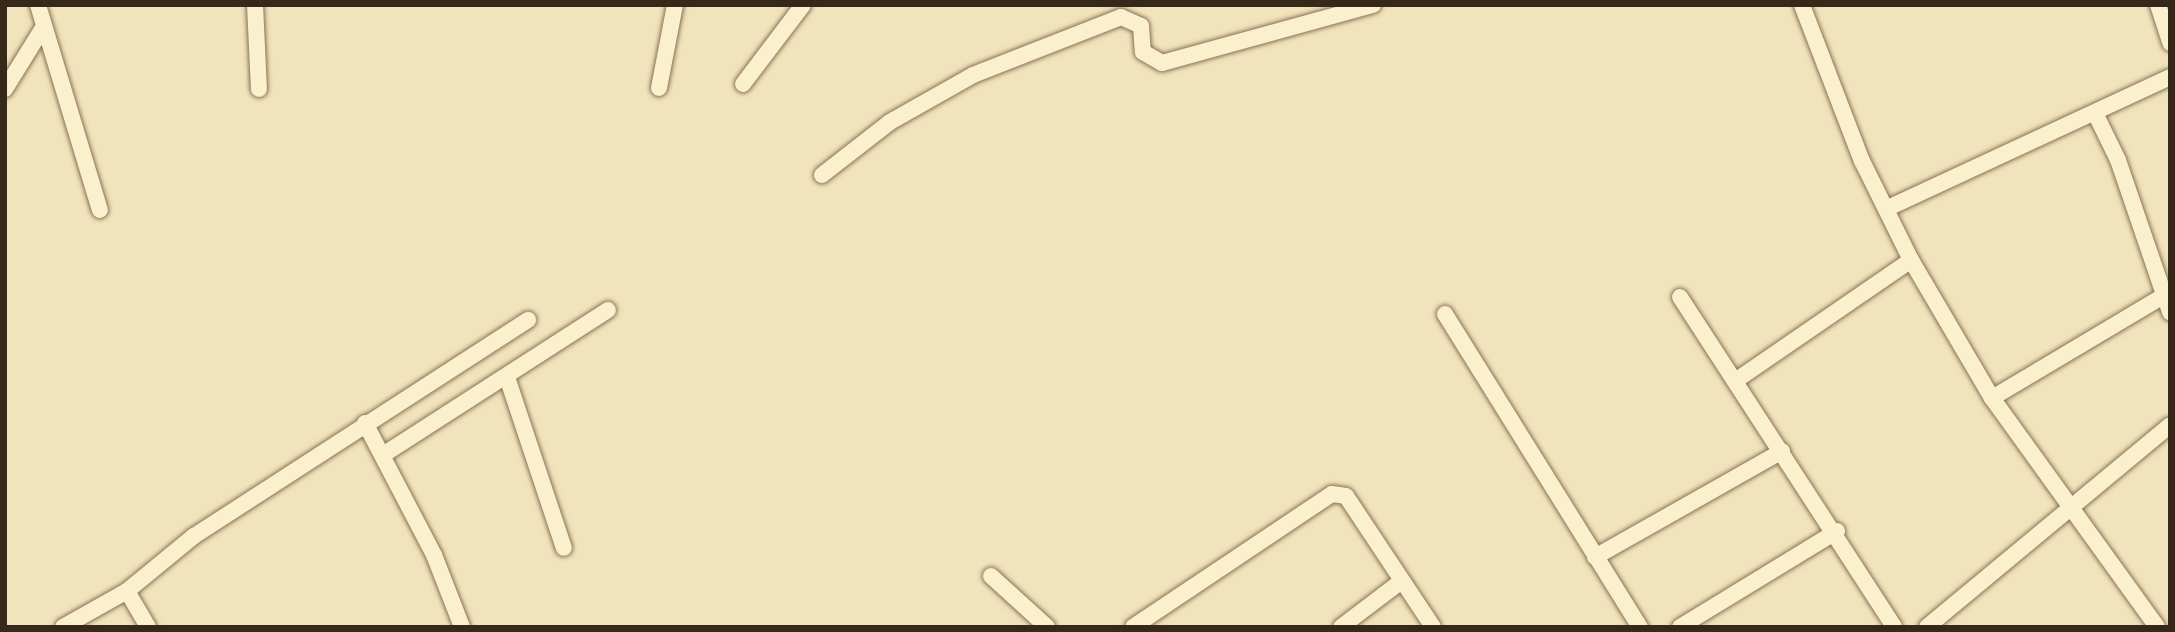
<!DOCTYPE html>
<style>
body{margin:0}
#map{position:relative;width:2175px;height:632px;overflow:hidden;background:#f1e3bb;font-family:Georgia,serif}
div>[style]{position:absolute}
.roads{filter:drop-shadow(0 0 2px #897254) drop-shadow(0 0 2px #897254)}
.street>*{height:16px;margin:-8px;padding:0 8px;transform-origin:8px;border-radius:8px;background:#fbf0ce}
span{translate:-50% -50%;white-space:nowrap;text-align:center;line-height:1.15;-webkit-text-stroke:6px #f8edcb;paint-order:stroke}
.frame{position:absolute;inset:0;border:7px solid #36291a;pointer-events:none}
</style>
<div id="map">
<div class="roads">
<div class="street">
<div style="left:38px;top:5px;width:214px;rotate:73.2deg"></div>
<div style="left:255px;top:5px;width:84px;rotate:87.3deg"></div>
<div style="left:1802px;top:5px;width:167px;rotate:69deg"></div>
<div style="left:1862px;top:161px;width:110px;rotate:63.7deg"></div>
<div style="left:1911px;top:260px;width:160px;rotate:59.6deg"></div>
<div style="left:1992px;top:398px;width:282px;rotate:54.2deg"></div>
<div style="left:2158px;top:5px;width:40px;rotate:72deg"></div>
<div style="left:743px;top:84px;width:99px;rotate:-52.8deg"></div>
<div style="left:659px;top:88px;width:85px;rotate:-79.1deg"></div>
<div style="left:5px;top:89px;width:74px;rotate:-58.2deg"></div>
<div style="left:2095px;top:113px;width:52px;rotate:63.9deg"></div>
<div style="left:2118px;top:160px;width:161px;rotate:71.1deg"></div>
<div style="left:822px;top:175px;width:86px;rotate:-37.9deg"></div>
<div style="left:890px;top:122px;width:95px;rotate:-29.5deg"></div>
<div style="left:973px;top:75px;width:159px;rotate:-21.4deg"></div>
<div style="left:1121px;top:17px;width:22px;rotate:24deg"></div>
<div style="left:1141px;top:26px;width:26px;rotate:86deg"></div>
<div style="left:1143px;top:52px;width:22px;rotate:30deg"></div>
<div style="left:1162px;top:63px;width:219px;rotate:-15.4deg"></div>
<div style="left:1886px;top:209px;width:313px;rotate:-24.9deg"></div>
<div style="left:1680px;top:297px;width:393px;rotate:57deg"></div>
<div style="left:1445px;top:314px;width:369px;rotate:58.1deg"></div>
<div style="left:507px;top:377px;width:180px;rotate:71.6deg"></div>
<div style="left:1738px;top:379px;width:210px;rotate:-34.5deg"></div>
<div style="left:1992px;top:398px;width:207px;rotate:-30.8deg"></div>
<div style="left:365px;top:423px;width:149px;rotate:62.4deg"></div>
<div style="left:434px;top:555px;width:77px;rotate:68.7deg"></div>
<div style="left:386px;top:453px;width:264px;rotate:-32.8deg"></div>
<div style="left:1595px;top:557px;width:215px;rotate:-29.5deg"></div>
<div style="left:991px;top:576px;width:76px;rotate:42.3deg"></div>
<div style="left:127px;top:591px;width:42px;rotate:59.7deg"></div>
<div style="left:63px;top:627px;width:73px;rotate:-29.4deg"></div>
<div style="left:127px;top:591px;width:87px;rotate:-39.4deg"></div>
<div style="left:194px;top:536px;width:398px;rotate:-32.9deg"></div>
<div style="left:1133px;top:627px;width:239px;rotate:-33.8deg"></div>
<div style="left:1332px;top:494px;width:14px;rotate:8deg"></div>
<div style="left:1346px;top:496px;width:157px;rotate:56.4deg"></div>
<div style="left:1341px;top:627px;width:73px;rotate:-37.2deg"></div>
<div style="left:1680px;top:627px;width:184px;rotate:-31.4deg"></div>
<div style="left:1927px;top:627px;width:316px;rotate:-39.7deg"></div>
</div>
</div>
<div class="frame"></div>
</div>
